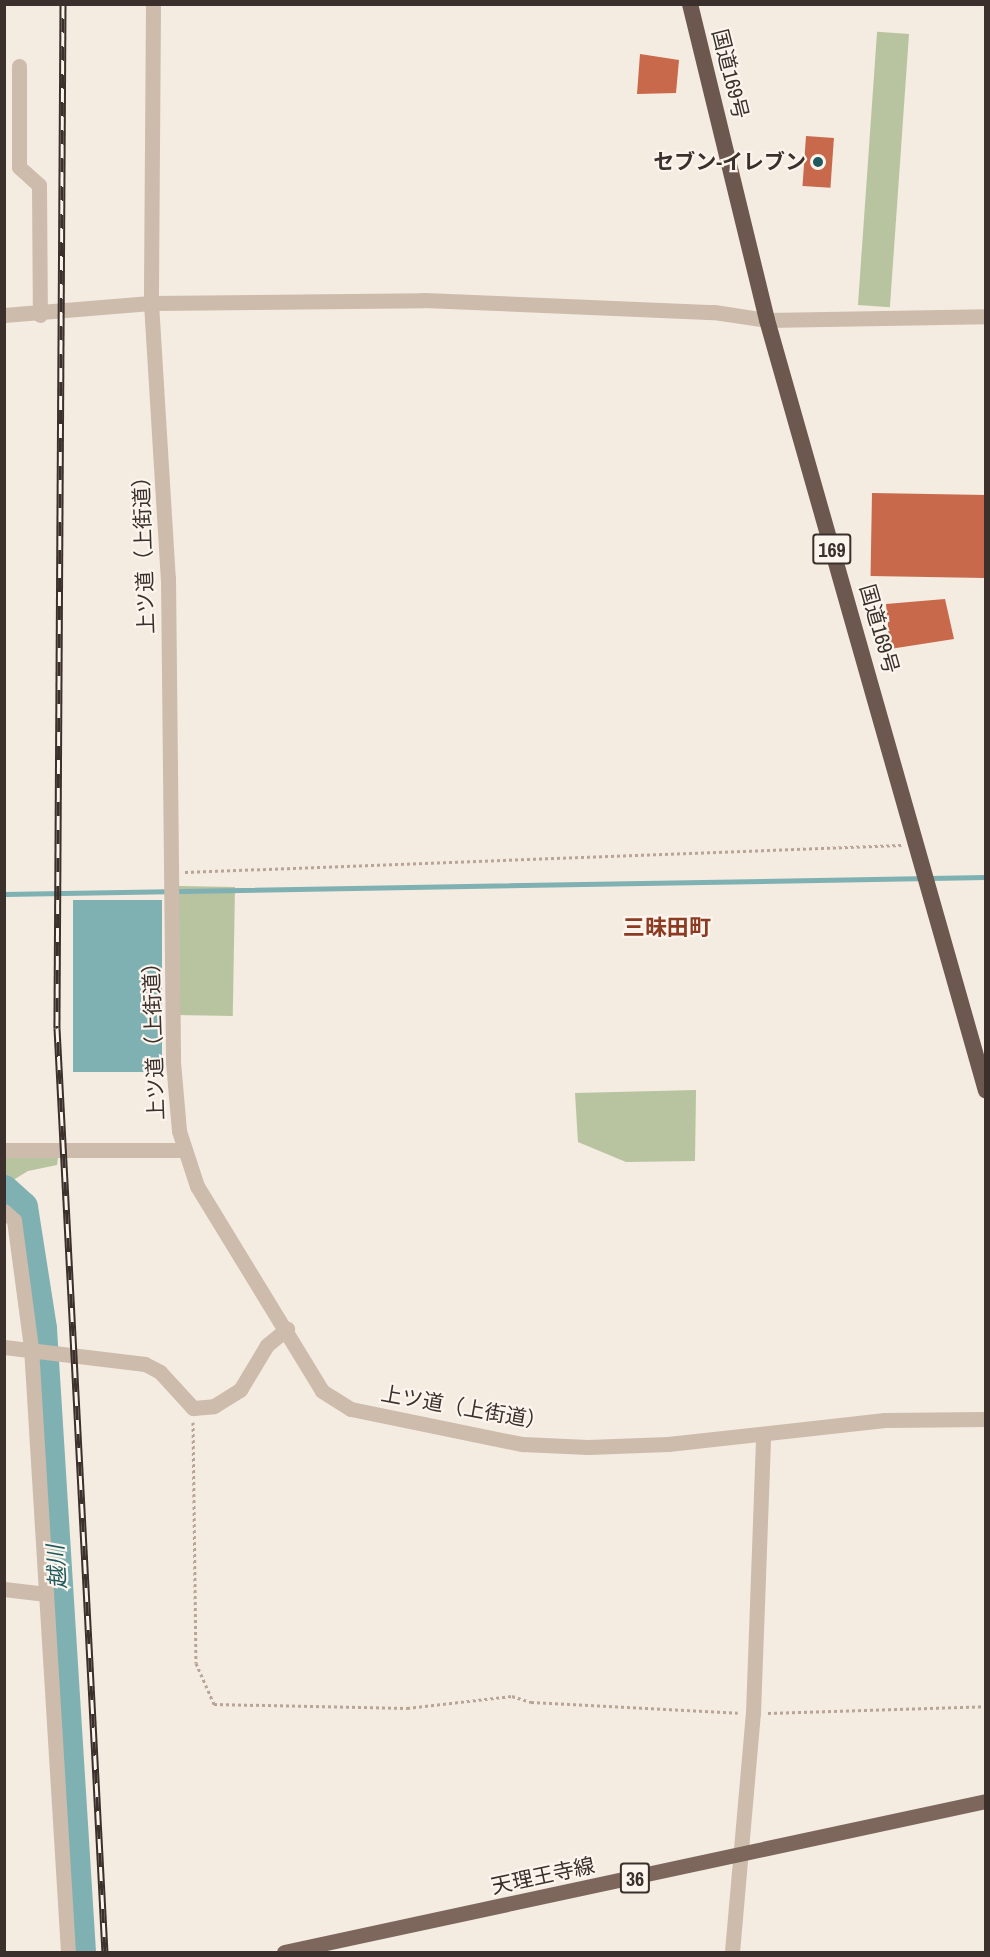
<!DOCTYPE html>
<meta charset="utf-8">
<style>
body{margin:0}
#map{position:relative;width:990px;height:1957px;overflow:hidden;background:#f4ebe1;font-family:"Archivo Narrow","Noto Sans JP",sans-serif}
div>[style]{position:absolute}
.green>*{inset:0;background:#b8c4a0;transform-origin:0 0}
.water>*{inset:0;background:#7fb0b2;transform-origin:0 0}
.stream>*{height:5px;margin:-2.5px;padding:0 2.5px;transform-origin:2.5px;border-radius:2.5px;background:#7fb0b2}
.river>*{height:30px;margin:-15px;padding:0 15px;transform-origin:15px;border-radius:15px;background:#7fb0b2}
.building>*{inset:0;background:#c8694b;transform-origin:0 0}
.path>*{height:3px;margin-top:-1.5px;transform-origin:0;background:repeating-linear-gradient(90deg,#b9a596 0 3px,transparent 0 6px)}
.minor>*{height:15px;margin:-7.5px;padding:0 7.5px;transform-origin:7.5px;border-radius:7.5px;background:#cdbbac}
.tertiary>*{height:15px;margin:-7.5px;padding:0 7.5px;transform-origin:7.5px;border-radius:7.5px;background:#cdbbac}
.primary>*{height:15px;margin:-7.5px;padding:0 7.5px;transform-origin:7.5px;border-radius:7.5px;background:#7d675c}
.trunk>*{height:16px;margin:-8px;padding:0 8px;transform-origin:8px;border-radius:8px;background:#6c584f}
.rail>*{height:7px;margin-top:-3.5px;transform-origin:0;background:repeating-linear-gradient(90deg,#fbf5ee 0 14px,#3b302b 0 28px);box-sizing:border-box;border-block:2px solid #3b302b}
.dots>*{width:16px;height:16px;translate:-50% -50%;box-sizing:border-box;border:3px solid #fbf5ee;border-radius:50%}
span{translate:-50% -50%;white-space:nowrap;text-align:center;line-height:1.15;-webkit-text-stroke:4.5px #fbf5ee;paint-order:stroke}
.shield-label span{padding:2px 4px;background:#fbf5ee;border:2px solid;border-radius:4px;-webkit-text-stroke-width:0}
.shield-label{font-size:20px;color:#3b302b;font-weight:700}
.street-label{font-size:21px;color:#3b302b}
.poi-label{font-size:21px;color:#3b302b;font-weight:700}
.right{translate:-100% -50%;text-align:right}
.neighbourhood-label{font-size:22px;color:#8c3b22;font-weight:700}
.water-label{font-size:22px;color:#1f5a5e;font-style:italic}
.frame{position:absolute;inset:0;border:6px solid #3b302b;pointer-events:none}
</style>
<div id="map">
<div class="green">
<div style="left:909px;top:34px;width:274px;height:32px;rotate:94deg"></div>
<div style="left:179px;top:886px;width:56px;height:129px;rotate:1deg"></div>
<div style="clip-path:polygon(696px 1090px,695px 1161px,626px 1162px,578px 1142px,575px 1093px)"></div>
<div style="clip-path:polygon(5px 1151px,59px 1151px,57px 1165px,28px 1171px,5px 1185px)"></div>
</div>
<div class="water">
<div style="left:73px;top:900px;width:89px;height:172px"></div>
</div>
<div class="stream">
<div style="left:4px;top:894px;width:982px;rotate:-0.99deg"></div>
</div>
<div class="river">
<div style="left:4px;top:1190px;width:25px;rotate:42deg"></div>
<div style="left:23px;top:1207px;width:123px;rotate:81.1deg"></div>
<div style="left:42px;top:1329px;width:624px;rotate:86.42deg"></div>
</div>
<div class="building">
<div style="clip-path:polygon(640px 54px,679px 60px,676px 93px,637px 94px)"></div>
<div style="left:806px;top:136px;width:28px;height:50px;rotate:4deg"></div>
<div style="left:872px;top:493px;width:114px;height:83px;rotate:1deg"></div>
<div style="clip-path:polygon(945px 599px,954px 639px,890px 649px,886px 604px)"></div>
</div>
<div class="path">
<div style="left:185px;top:872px;width:717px;rotate:-2.16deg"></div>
<div style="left:193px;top:1422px;width:241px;rotate:89.3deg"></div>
<div style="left:196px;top:1663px;width:45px;rotate:66.3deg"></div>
<div style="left:214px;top:1704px;width:193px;rotate:1.2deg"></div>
<div style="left:407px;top:1708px;width:106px;rotate:-6.5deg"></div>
<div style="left:512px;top:1696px;width:20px;rotate:18deg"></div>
<div style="left:531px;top:1702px;width:207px;rotate:3deg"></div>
<div style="left:768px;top:1713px;width:218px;rotate:-1.8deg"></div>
</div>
<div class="minor">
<div style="left:153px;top:4px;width:299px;rotate:90.4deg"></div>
<div style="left:151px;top:303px;width:276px;rotate:86.5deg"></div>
<div style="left:168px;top:578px;width:484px;rotate:89.4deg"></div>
<div style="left:173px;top:1062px;width:69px;rotate:85deg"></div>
<div style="left:179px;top:1131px;width:58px;rotate:71.9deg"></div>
<div style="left:197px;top:1186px;width:240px;rotate:58.6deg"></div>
<div style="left:322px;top:1391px;width:34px;rotate:32deg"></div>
<div style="left:351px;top:1409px;width:175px;rotate:11.6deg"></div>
<div style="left:522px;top:1444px;width:66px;rotate:2.6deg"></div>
<div style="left:588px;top:1447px;width:80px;rotate:-2.1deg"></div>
<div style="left:668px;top:1444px;width:218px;rotate:-6.3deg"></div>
<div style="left:885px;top:1420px;width:101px;rotate:-0.6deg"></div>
<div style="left:19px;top:66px;width:101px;rotate:90deg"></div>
<div style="left:19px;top:167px;width:27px;rotate:42deg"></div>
<div style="left:39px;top:185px;width:130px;rotate:89.6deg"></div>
<div style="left:4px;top:315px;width:147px;rotate:-4.7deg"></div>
<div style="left:151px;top:303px;width:273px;rotate:-0.6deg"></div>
<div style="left:424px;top:300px;width:290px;rotate:2.4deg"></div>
<div style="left:714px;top:312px;width:54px;rotate:8.6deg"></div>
<div style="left:4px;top:1150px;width:179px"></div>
<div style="left:4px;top:1211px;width:13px;rotate:42deg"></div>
<div style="left:14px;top:1220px;width:128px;rotate:82.4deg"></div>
<div style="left:31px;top:1347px;width:606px;rotate:86.5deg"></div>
<div style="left:4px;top:1347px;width:142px;rotate:6.9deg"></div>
<div style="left:145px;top:1364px;width:17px;rotate:28deg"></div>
<div style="left:160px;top:1372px;width:49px;rotate:47.5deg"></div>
<div style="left:193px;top:1408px;width:21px;rotate:-5deg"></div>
<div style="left:214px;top:1406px;width:31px;rotate:-32deg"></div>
<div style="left:240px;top:1390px;width:52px;rotate:-59deg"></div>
<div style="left:267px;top:1345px;width:26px;rotate:-39deg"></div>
<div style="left:4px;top:1589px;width:42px;rotate:6.8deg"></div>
<div style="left:732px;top:1952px;width:240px;rotate:-85deg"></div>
<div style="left:753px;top:1713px;width:278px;rotate:-87.9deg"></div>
</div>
<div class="tertiary">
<div style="left:767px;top:320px;width:219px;rotate:-1deg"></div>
</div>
<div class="primary">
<div style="left:284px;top:1952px;width:718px;rotate:-12.14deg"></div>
</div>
<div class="trunk">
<div style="left:690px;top:4px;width:325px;rotate:76.3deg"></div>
<div style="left:767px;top:320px;width:801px;rotate:74.14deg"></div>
</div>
<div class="rail">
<div style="left:63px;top:4px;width:1024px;rotate:90.34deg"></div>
<div style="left:57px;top:1028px;width:925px;rotate:87.03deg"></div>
</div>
<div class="dots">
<div style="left:818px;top:162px;background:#1f5a5e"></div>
</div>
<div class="shield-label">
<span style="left:832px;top:549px">169</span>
<span style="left:635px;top:1878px">36</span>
</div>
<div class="street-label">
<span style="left:730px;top:74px;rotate:76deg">国道169号</span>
<span style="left:144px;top:550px;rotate:-92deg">上ツ道（上街道）</span>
<span style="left:879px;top:629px;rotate:74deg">国道169号</span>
<span style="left:154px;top:1036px;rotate:-92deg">上ツ道（上街道）</span>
<span style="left:464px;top:1408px;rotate:10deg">上ツ道（上街道）</span>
<span style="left:543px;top:1876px;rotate:-12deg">天理王寺線</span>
</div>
<div class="poi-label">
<span class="right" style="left:806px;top:162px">セブン-イレブン</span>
</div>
<div class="neighbourhood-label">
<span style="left:667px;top:928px">三昧田町</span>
</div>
<div class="water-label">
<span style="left:57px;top:1567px;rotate:-94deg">越川</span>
</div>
<div class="frame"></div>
</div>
